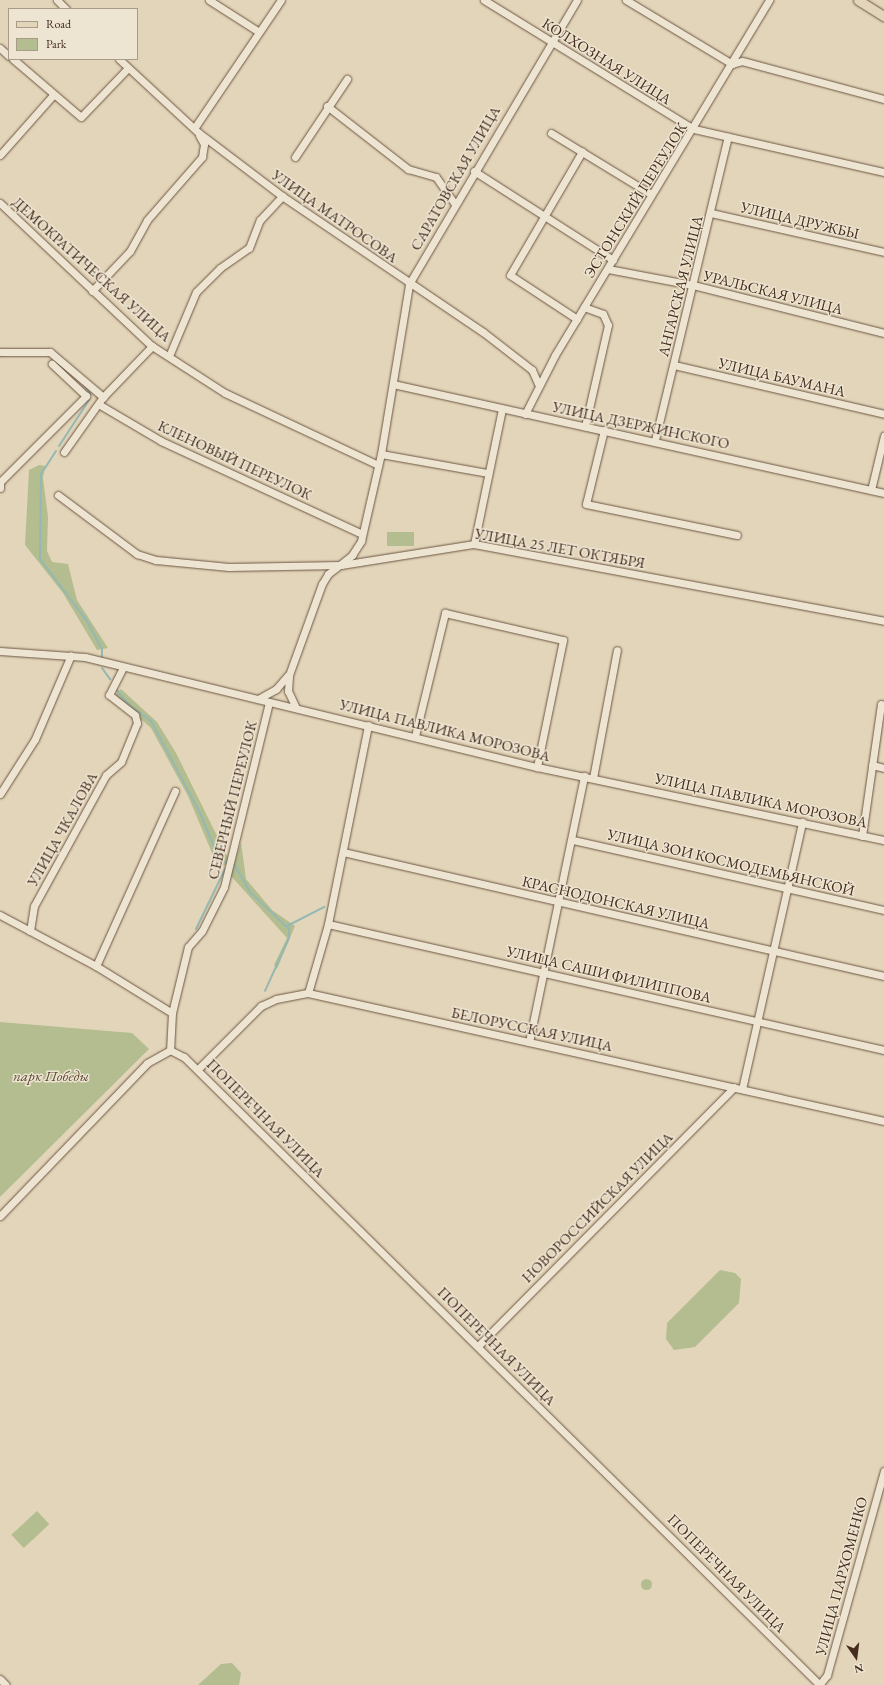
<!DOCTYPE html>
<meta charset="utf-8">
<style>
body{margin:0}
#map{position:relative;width:884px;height:1685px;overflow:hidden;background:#e3d5b9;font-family:"EB Garamond",serif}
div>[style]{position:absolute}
.green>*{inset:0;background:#b3bd8f;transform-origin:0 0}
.round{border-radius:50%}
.stream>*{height:2px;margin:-1px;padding:0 1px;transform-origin:1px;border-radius:1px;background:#95b8b2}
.roads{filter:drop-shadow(0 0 1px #6c5643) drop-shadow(0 0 1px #6c5643)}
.minor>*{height:7px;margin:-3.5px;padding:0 3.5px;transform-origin:3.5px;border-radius:3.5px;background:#ede4d2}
.major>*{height:9px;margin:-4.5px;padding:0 4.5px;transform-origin:4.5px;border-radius:4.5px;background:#e3d5b9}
span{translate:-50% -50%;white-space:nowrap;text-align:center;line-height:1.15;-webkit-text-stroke:3px #ede4d2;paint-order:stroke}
.street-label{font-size:15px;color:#452c1c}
.park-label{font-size:15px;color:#5b4933;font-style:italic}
.legend{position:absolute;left:8px;top:8px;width:130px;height:52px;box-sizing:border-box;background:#ede4d2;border:1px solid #aa9a89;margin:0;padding:5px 7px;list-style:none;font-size:12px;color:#452c1c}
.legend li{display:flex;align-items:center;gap:8px;height:20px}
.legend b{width:20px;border:1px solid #aa9a89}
.north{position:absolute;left:836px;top:1637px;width:40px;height:40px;-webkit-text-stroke:3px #ede4d2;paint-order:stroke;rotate:166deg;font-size:11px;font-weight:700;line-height:16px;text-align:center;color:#452c1c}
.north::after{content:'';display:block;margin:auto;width:14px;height:18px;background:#452c1c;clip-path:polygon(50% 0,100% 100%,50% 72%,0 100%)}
</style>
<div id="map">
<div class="green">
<div style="clip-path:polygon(39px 465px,45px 466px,43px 478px,48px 517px,47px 551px,52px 562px,68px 564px,77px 600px,108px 648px,97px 650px,63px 593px,25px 545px,29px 470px)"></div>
<div style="left:414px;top:532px;width:14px;height:27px;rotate:90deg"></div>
<div style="clip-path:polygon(121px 689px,157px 722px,176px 753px,229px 860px,226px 865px,220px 866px,215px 860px,188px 796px,151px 728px,118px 699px,116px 694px)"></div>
<div style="clip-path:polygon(241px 842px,246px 879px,272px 910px,295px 926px,277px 969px,274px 965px,287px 938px,231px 876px)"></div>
<div style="clip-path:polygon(0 1022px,132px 1033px,149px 1049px,0 1197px)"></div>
<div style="clip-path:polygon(720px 1270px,735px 1273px,741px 1279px,739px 1303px,695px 1347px,674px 1350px,666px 1339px,667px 1323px)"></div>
<div style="left:37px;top:1511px;width:18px;height:35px;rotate:47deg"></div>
<div class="round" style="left:640.5px;top:1578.5px;width:11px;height:11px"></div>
<div style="clip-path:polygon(232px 1663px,241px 1673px,239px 1685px,198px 1685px,221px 1664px)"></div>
</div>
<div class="stream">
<div style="left:0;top:356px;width:7px;rotate:-8deg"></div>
<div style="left:59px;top:446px;width:55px;rotate:-56.9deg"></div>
<div style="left:89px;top:400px;width:7px;rotate:-82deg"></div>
<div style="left:90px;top:393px;width:11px;rotate:-128deg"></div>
<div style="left:56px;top:451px;width:27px;rotate:123deg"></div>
<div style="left:41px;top:474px;width:85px;rotate:90.7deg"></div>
<div style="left:40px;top:559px;width:78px;rotate:52.8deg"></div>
<div style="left:87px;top:621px;width:32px;rotate:62deg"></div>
<div style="left:102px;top:649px;width:10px;rotate:90deg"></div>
<div style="left:102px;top:668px;width:14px;rotate:54deg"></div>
<div style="left:116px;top:689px;width:21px;rotate:51deg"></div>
<div style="left:129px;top:705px;width:27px;rotate:36deg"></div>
<div style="left:151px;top:721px;width:104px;rotate:62deg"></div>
<div style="left:200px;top:813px;width:52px;rotate:67.4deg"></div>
<div style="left:220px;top:861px;width:8px;rotate:14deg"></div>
<div style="left:234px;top:864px;width:34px;rotate:60deg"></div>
<div style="left:251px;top:893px;width:52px;rotate:43.5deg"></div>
<div style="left:289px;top:929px;width:9px;rotate:90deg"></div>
<div style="left:289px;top:938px;width:58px;rotate:114.4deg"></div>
<div style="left:287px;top:926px;width:42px;rotate:-27.2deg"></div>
<div style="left:196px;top:929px;width:67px;rotate:-64.2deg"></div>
</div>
<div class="roads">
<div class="minor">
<div style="left:57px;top:0;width:13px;rotate:45deg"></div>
<div style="left:209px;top:0;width:59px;rotate:32.6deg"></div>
<div style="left:484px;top:0;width:246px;rotate:31.6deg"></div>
<div style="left:694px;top:129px;width:195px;rotate:12.8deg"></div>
<div style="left:626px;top:0;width:124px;rotate:31.1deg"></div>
<div style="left:732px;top:64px;width:10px;rotate:-17deg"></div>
<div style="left:742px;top:61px;width:147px;rotate:15deg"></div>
<div style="left:0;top:48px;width:12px;rotate:42deg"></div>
<div style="left:13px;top:59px;width:89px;rotate:40.5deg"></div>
<div style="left:81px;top:117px;width:68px;rotate:-46.2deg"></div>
<div style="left:119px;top:59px;width:109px;rotate:42.8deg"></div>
<div style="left:199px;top:133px;width:104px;rotate:37.2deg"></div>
<div style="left:282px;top:196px;width:243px;rotate:34.1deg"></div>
<div style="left:483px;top:332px;width:62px;rotate:37.8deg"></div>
<div style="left:532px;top:370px;width:17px;rotate:66deg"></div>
<div style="left:327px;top:106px;width:103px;rotate:37.9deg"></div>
<div style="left:408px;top:169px;width:29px;rotate:16deg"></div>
<div style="left:436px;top:177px;width:32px;rotate:55deg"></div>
<div style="left:195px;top:127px;width:153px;rotate:-55.9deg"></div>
<div style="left:551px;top:133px;width:117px;rotate:31.4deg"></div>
<div style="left:0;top:155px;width:81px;rotate:-48.5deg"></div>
<div style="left:295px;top:157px;width:94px;rotate:-56.3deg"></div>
<div style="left:474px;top:171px;width:165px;rotate:32.6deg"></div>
<div style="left:0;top:203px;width:209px;rotate:43.3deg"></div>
<div style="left:152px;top:346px;width:87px;rotate:32.8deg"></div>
<div style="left:225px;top:393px;width:169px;rotate:25.2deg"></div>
<div style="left:711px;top:213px;width:177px;rotate:12.7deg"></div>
<div style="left:608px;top:269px;width:86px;rotate:10.7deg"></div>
<div style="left:693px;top:285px;width:197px;rotate:14.1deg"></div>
<div style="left:92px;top:291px;width:55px;rotate:-46.5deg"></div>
<div style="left:130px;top:251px;width:35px;rotate:-61deg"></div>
<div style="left:147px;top:220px;width:84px;rotate:-48.9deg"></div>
<div style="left:202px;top:157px;width:13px;rotate:-81deg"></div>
<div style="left:204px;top:144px;width:10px;rotate:-119deg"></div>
<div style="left:584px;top:307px;width:20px;rotate:20deg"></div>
<div style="left:603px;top:314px;width:12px;rotate:66deg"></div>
<div style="left:608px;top:325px;width:104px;rotate:102.8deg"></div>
<div style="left:577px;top:319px;width:80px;rotate:-146.7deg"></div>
<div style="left:510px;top:275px;width:143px;rotate:-59.7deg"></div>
<div style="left:0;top:352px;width:50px"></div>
<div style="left:50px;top:352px;width:70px;rotate:40.3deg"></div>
<div style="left:169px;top:356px;width:69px;rotate:-67.1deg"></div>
<div style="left:196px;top:292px;width:34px;rotate:-45deg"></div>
<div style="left:220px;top:268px;width:35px;rotate:-35deg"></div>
<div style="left:249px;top:248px;width:30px;rotate:-69deg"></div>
<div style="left:260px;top:220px;width:33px;rotate:-47deg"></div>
<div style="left:674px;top:365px;width:216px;rotate:13.1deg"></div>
<div style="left:393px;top:384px;width:503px;rotate:12.52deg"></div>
<div style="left:100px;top:405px;width:71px;rotate:30.5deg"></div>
<div style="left:161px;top:441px;width:221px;rotate:24.8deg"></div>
<div style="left:525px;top:414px;width:66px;rotate:-63deg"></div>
<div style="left:555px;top:355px;width:415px;rotate:-58.9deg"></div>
<div style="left:604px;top:430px;width:76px;rotate:103.7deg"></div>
<div style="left:586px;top:504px;width:154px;rotate:11.6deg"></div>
<div style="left:655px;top:440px;width:312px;rotate:-76.5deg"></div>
<div style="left:64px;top:452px;width:67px;rotate:-54.7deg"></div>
<div style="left:103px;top:397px;width:71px;rotate:-46.1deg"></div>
<div style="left:381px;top:454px;width:109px;rotate:10.1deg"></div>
<div style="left:0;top:488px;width:6px;rotate:-90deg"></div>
<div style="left:0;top:482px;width:122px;rotate:-45deg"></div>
<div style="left:86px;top:396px;width:47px;rotate:-136.7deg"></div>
<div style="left:871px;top:490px;width:56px;rotate:-76.5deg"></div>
<div style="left:58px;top:495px;width:99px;rotate:36.8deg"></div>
<div style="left:137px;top:554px;width:20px;rotate:18deg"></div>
<div style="left:156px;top:560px;width:73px;rotate:5.5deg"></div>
<div style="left:229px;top:567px;width:112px;rotate:-1deg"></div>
<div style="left:341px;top:565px;width:135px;rotate:-9deg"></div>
<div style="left:474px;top:544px;width:417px;rotate:10.6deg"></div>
<div style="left:474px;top:544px;width:138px;rotate:-78.3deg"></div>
<div style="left:0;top:651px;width:85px;rotate:4deg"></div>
<div style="left:85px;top:657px;width:465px;rotate:13.7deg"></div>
<div style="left:537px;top:767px;width:355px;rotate:11.9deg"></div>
<div style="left:258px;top:699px;width:21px;rotate:-29deg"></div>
<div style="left:276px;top:689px;width:18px;rotate:-49deg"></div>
<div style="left:296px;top:708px;width:19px;rotate:-115deg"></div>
<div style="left:288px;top:691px;width:16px;rotate:-86deg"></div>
<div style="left:289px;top:675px;width:97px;rotate:-70.1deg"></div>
<div style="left:322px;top:584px;width:12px;rotate:-59deg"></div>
<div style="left:328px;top:574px;width:31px;rotate:-38deg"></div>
<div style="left:352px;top:555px;width:17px;rotate:-57deg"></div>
<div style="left:361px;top:541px;width:89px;rotate:-77.1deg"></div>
<div style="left:381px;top:454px;width:172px;rotate:-80.6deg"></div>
<div style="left:409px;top:284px;width:330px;rotate:-59.4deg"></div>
<div style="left:415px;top:736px;width:127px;rotate:-76.3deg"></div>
<div style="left:445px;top:613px;width:121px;rotate:12.9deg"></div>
<div style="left:563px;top:640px;width:130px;rotate:101.6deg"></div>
<div style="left:872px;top:765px;width:12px;rotate:14deg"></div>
<div style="left:593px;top:778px;width:130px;rotate:-79.4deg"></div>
<div style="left:0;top:794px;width:65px;rotate:-57.5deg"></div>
<div style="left:35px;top:739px;width:91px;rotate:-66.8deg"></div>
<div style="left:862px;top:836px;width:133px;rotate:-81.8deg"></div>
<div style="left:881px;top:704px;width:3px;rotate:18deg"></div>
<div style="left:573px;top:840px;width:319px;rotate:12.7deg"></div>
<div style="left:343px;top:852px;width:555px;rotate:12.91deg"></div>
<div style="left:0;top:915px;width:109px;rotate:28deg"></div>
<div style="left:96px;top:966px;width:89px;rotate:31.7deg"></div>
<div style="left:172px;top:1013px;width:37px;rotate:93deg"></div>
<div style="left:328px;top:924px;width:570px;rotate:12.77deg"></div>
<div style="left:30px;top:931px;width:25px;rotate:-81deg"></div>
<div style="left:34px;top:906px;width:149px;rotate:-61.2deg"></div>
<div style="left:106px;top:775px;width:20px;rotate:-41deg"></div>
<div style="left:121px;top:762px;width:42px;rotate:-67.7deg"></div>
<div style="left:137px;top:723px;width:8px;rotate:-104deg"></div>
<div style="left:135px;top:715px;width:33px;rotate:-142deg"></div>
<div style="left:109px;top:695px;width:30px;rotate:-63deg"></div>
<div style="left:96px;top:966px;width:192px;rotate:-65.7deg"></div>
<div style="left:308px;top:993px;width:72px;rotate:-73.8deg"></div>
<div style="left:328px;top:924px;width:203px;rotate:-78.6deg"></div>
<div style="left:172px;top:1013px;width:68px;rotate:-76.4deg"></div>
<div style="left:188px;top:947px;width:21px;rotate:-49deg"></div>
<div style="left:202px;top:931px;width:49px;rotate:-63.4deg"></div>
<div style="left:224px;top:887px;width:190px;rotate:-76.3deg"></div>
<div style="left:529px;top:1042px;width:272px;rotate:-78.3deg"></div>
<div style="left:199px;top:1068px;width:88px;rotate:-45deg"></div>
<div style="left:261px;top:1006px;width:17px;rotate:-25deg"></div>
<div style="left:276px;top:999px;width:33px;rotate:-11deg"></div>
<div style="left:308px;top:993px;width:590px;rotate:12.53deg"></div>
<div style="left:742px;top:1089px;width:274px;rotate:-77.3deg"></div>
<div style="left:0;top:1216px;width:212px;rotate:-46.1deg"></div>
<div style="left:147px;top:1063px;width:26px;rotate:-29deg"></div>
<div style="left:170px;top:1050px;width:16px;rotate:27deg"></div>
<div style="left:184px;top:1057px;width:894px;rotate:44.64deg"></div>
<div style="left:478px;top:1346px;width:364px;rotate:-45.3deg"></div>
<div style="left:0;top:1679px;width:8px;rotate:45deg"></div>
<div style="left:819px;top:1685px;width:13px;rotate:-51deg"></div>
<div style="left:827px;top:1675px;width:212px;rotate:-74.4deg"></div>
</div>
<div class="major">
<div style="left:858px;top:0;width:31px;rotate:32deg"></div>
</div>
</div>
<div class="street-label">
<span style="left:607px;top:61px;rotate:32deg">КОЛХОЗНАЯ УЛИЦА</span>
<span style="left:455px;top:178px;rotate:-60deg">САРАТОВСКАЯ УЛИЦА</span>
<span style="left:635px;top:200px;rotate:-58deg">ЭСТОНСКИЙ ПЕРЕУЛОК</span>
<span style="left:335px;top:216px;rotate:35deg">УЛИЦА МАТРОСОВА</span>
<span style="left:800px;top:220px;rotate:13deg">УЛИЦА ДРУЖБЫ</span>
<span style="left:92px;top:269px;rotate:42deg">ДЕМОКРАТИЧЕСКАЯ УЛИЦА</span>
<span style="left:680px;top:286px;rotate:-76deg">АНГАРСКАЯ УЛИЦА</span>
<span style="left:773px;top:292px;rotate:14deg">УРАЛЬСКАЯ УЛИЦА</span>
<span style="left:782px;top:377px;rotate:13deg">УЛИЦА БАУМАНА</span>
<span style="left:641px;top:425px;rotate:12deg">УЛИЦА ДЗЕРЖИНСКОГО</span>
<span style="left:235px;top:460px;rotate:25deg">КЛЕНОВЫЙ ПЕРЕУЛОК</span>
<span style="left:560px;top:548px;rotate:10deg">УЛИЦА 25 ЛЕТ ОКТЯБРЯ</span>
<span style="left:445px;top:730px;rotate:14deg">УЛИЦА ПАВЛИКА МОРОЗОВА</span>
<span style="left:232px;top:800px;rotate:-76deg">СЕВЕРНЫЙ ПЕРЕУЛОК</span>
<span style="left:761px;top:800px;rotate:12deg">УЛИЦА ПАВЛИКА МОРОЗОВА</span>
<span style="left:62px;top:829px;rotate:-61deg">УЛИЦА ЧКАЛОВА</span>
<span style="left:731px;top:862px;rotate:13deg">УЛИЦА ЗОИ КОСМОДЕМЬЯНСКОЙ</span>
<span style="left:616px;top:902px;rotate:13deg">КРАСНОДОНСКАЯ УЛИЦА</span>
<span style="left:609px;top:974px;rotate:13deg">УЛИЦА САШИ ФИЛИППОВА</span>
<span style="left:532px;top:1029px;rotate:12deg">БЕЛОРУССКАЯ УЛИЦА</span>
<span style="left:266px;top:1118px;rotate:45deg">ПОПЕРЕЧНАЯ УЛИЦА</span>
<span style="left:597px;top:1207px;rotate:-45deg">НОВОРОССИЙСКАЯ УЛИЦА</span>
<span style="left:497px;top:1346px;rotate:45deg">ПОПЕРЕЧНАЯ УЛИЦА</span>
<span style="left:727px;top:1573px;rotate:45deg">ПОПЕРЕЧНАЯ УЛИЦА</span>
<span style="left:841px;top:1576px;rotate:-75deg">УЛИЦА ПАРХОМЕНКО</span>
</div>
<div class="park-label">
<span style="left:51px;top:1076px">парк Победы</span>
</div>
<ul class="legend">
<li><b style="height:5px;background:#e3d5b9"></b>Road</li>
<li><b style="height:11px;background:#b3bd8f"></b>Park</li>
</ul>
<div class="north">N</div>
</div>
